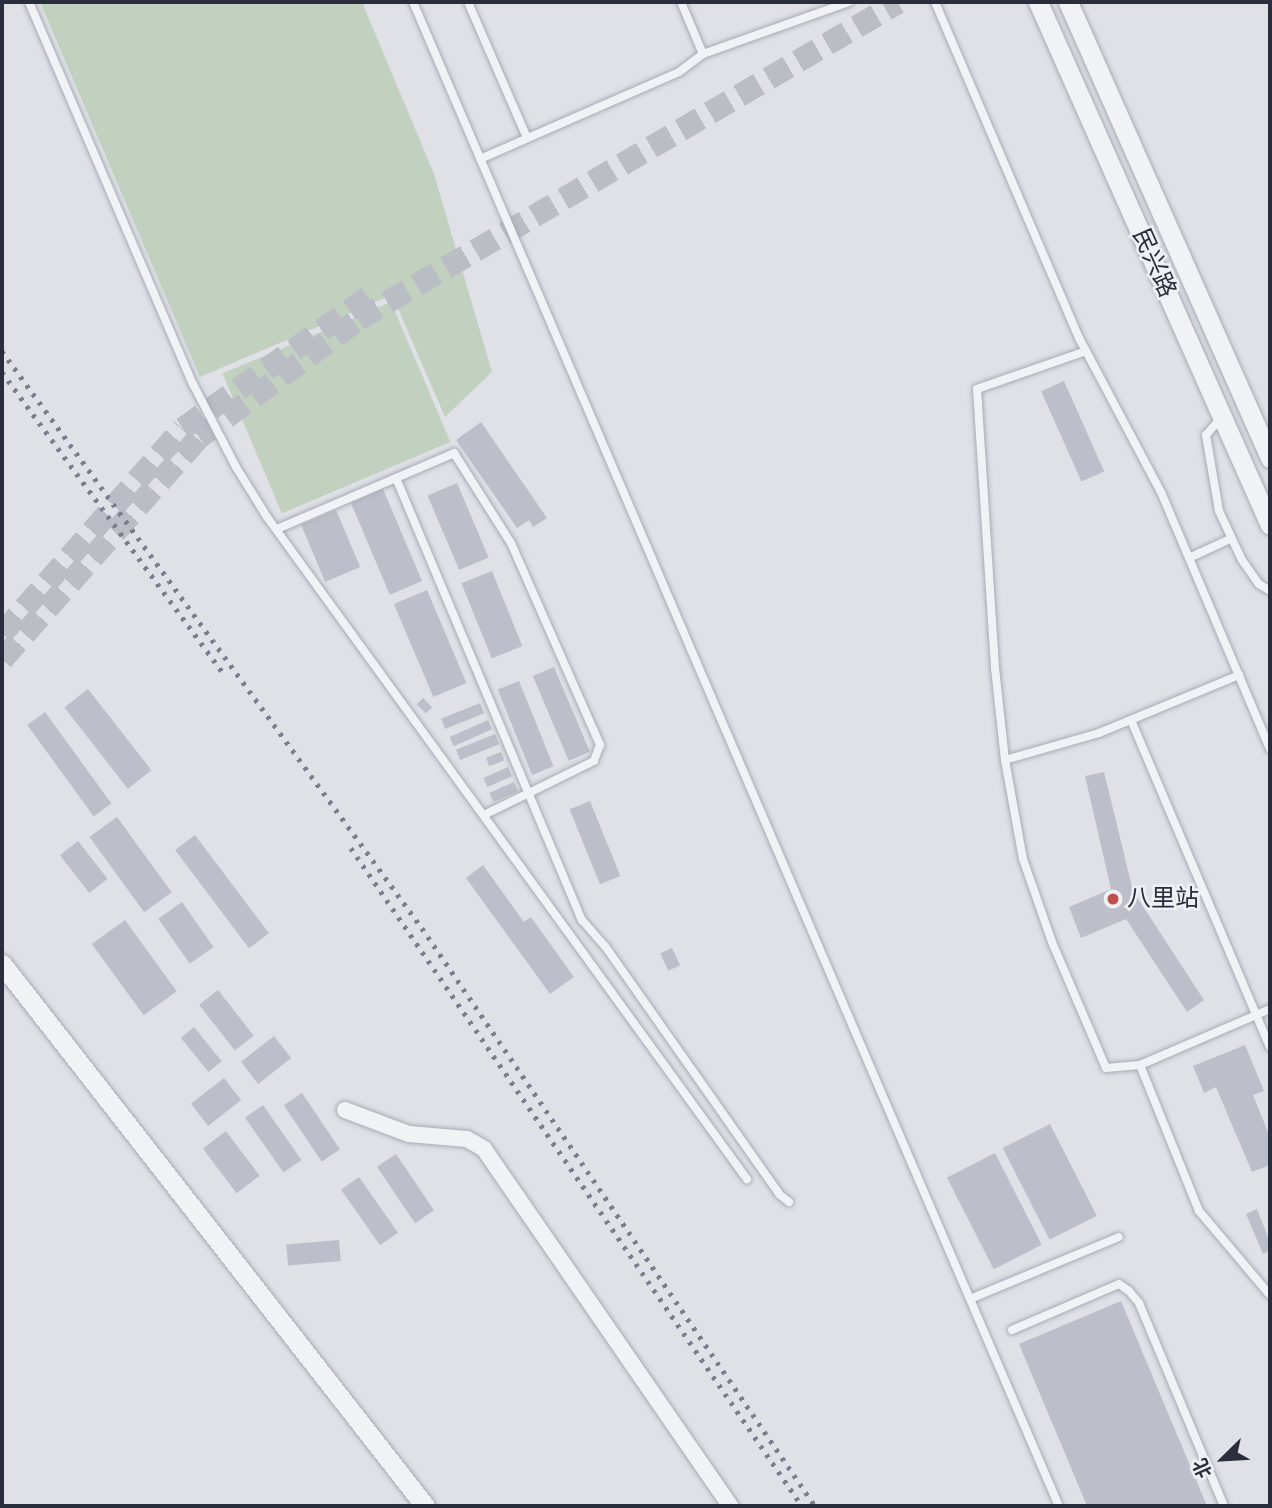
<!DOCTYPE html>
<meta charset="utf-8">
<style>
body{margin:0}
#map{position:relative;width:1272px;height:1508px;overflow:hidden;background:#dfe1e7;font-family:"Source Sans 3","Noto Sans SC",sans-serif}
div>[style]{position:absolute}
.green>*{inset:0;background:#c2d0c0;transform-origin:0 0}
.building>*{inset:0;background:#bcbfc9;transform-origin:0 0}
.secondary-tunnel>*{height:23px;margin-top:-11.5px;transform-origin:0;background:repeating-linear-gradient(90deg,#bbbdc5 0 23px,transparent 0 34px)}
.roads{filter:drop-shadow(0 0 2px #a8abb4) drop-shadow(0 0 2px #a8abb4)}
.service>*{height:8px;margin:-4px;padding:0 4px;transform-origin:4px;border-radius:4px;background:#f1f2f5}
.minor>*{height:16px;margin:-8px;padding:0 8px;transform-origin:8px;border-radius:8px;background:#f1f2f5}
.tertiary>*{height:19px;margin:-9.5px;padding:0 9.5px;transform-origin:9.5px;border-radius:9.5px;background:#f1f2f5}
.rail>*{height:4.5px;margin-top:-2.25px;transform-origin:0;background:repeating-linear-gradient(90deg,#797f8f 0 3.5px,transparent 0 10.5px)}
.dots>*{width:19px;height:19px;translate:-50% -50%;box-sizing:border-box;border:4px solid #eef0f4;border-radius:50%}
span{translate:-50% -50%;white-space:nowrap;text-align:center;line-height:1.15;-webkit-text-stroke:5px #eef0f4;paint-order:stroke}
.street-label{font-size:24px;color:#292d3c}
.poi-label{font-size:24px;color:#292d3c}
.left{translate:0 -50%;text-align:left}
.frame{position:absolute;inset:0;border:4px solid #292d3c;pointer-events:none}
.north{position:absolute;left:1188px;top:1424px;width:70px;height:70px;-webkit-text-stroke:5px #eef0f4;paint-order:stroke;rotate:246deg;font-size:19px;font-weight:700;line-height:28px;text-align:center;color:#292d3c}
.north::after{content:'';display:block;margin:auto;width:24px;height:32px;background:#292d3c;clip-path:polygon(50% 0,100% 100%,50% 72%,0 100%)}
</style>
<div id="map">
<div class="green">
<div style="clip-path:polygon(40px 2px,362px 2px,434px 174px,492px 372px,445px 417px,392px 295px,200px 377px)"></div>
<div style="left:391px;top:302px;width:152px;height:183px;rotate:67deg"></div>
</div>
<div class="building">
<div style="left:1064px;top:381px;width:99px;height:25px;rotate:66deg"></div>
<div style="clip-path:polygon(481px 422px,547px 518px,533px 527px,529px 520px,517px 528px,456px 440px)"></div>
<div style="left:457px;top:483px;width:81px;height:32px;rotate:67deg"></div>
<div style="left:383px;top:489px;width:100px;height:35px;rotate:67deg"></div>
<div style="left:336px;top:510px;width:62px;height:38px;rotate:67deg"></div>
<div style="left:492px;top:571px;width:81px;height:33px;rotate:68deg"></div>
<div style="left:427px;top:590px;width:101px;height:36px;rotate:67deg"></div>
<div style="left:554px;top:667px;width:92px;height:23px;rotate:67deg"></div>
<div style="left:519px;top:681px;width:92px;height:23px;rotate:68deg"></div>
<div style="left:88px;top:689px;width:103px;height:30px;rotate:52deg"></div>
<div style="left:423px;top:698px;width:13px;height:9px;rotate:45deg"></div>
<div style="left:480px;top:703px;width:11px;height:42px;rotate:68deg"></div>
<div style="left:45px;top:712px;width:113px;height:22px;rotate:54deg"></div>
<div style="left:488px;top:720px;width:10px;height:42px;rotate:66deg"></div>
<div style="left:495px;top:734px;width:11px;height:42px;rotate:68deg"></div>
<div style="left:501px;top:752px;width:9px;height:16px;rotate:69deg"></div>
<div style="left:508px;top:767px;width:10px;height:27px;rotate:66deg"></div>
<div style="clip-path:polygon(1104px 772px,1133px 891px,1204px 1000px,1187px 1012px,1126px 919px,1081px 938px,1069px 907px,1111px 889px,1085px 776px)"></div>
<div style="left:514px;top:782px;width:10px;height:27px;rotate:66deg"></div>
<div style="left:590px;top:801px;width:81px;height:22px;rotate:68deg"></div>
<div style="left:117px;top:817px;width:93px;height:34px;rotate:54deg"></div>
<div style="left:195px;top:835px;width:123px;height:25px;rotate:53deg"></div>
<div style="left:78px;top:841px;width:48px;height:23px;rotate:52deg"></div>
<div style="clip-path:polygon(483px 865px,524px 922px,531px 917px,574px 977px,550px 994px,466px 878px)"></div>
<div style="left:182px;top:902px;width:55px;height:29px;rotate:55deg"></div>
<div style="left:125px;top:920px;width:88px;height:41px;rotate:54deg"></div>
<div style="left:672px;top:948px;width:19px;height:13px;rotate:65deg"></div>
<div style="left:218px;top:990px;width:58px;height:24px;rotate:52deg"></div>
<div style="left:194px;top:1027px;width:44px;height:17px;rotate:51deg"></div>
<div style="left:274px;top:1036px;width:28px;height:42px;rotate:52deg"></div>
<div style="clip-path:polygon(1245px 1045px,1264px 1091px,1253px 1095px,1270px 1137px,1270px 1165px,1252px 1172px,1216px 1087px,1204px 1093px,1193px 1066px)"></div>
<div style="left:224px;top:1078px;width:28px;height:42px;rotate:52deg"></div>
<div style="left:302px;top:1093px;width:68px;height:22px;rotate:56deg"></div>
<div style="left:263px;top:1105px;width:67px;height:22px;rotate:55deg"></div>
<div style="left:1050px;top:1124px;width:103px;height:53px;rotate:63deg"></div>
<div style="left:226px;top:1131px;width:56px;height:29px;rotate:53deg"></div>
<div style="left:995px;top:1153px;width:103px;height:54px;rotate:63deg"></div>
<div style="left:396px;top:1154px;width:68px;height:23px;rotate:56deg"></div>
<div style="left:359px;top:1177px;width:68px;height:22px;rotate:55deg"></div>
<div style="clip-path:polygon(1257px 1209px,1270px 1242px,1270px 1251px,1263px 1254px,1246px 1214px)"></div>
<div style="left:339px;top:1240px;width:21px;height:53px;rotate:85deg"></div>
<div style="clip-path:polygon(1121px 1301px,1207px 1506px,1087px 1506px,1019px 1344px)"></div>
</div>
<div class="secondary-tunnel">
<div style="left:2px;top:633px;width:273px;rotate:-48.6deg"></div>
<div style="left:183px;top:428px;width:229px;rotate:-35.4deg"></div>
<div style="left:2px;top:659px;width:297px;rotate:-48.4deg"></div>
<div style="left:199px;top:437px;width:198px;rotate:-36.6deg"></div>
<div style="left:358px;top:319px;width:626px;rotate:-30.41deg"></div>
</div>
<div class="roads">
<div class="service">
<div style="left:29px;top:2px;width:416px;rotate:66.8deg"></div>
<div style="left:193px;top:384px;width:93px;rotate:62.6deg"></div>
<div style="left:236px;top:467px;width:59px;rotate:58.2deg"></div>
<div style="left:267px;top:517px;width:818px;rotate:54.06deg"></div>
<div style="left:413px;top:2px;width:1637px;rotate:66.76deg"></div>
<div style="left:468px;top:2px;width:148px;rotate:66.5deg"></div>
<div style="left:681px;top:2px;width:56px;rotate:67.1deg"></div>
<div style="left:935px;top:2px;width:366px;rotate:66.8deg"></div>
<div style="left:1079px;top:338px;width:174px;rotate:62deg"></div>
<div style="left:1161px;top:492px;width:279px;rotate:67deg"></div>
<div style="left:480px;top:159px;width:217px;rotate:-23.6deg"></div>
<div style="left:679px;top:72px;width:30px;rotate:-37deg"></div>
<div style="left:703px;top:54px;width:155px;rotate:-19.6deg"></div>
<div style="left:1086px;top:351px;width:115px;rotate:160.8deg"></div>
<div style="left:977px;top:389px;width:280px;rotate:86.3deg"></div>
<div style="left:995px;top:668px;width:93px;rotate:83.8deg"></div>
<div style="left:1005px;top:760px;width:101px;rotate:79.7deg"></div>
<div style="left:1023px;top:859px;width:88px;rotate:70.7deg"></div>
<div style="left:1052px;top:942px;width:137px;rotate:66.8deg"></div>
<div style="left:1106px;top:1068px;width:34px;rotate:-5deg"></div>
<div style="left:1140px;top:1065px;width:142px;rotate:-23.3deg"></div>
<div style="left:1220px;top:419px;width:21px;rotate:131deg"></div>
<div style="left:1206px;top:435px;width:77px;rotate:80.3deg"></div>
<div style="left:1219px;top:511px;width:54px;rotate:64.9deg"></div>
<div style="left:1242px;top:560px;width:29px;rotate:55deg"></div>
<div style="left:1259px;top:584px;width:13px;rotate:32deg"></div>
<div style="left:396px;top:478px;width:480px;rotate:67.2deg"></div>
<div style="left:582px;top:920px;width:35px;rotate:49deg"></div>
<div style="left:605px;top:946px;width:303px;rotate:54.9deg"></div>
<div style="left:779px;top:1194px;width:13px;rotate:39deg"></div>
<div style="left:277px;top:529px;width:193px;rotate:-23.2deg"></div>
<div style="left:454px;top:453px;width:107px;rotate:57.7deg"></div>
<div style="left:511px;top:543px;width:221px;rotate:66.2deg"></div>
<div style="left:600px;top:745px;width:17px;rotate:111deg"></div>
<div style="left:594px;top:761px;width:123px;rotate:153.9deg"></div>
<div style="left:1189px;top:558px;width:45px;rotate:-24.9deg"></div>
<div style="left:1131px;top:720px;width:355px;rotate:67deg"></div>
<div style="left:1005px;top:760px;width:98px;rotate:-16deg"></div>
<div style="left:1099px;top:733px;width:152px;rotate:-22.5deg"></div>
<div style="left:1140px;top:1065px;width:157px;rotate:68deg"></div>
<div style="left:1199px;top:1211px;width:110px;rotate:49.8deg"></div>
<div style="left:970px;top:1299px;width:161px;rotate:-22.6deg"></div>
<div style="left:1012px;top:1330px;width:116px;rotate:-23.3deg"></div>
<div style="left:1119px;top:1284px;width:12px;rotate:35deg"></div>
<div style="left:1129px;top:1291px;width:16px;rotate:50deg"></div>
<div style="left:1139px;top:1303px;width:220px;rotate:67.3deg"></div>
</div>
<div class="minor">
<div style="left:345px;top:1110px;width:68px;rotate:20.6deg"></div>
<div style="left:409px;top:1134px;width:58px;rotate:4.9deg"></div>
<div style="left:467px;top:1139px;width:20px;rotate:30deg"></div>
<div style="left:484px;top:1149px;width:434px;rotate:55.4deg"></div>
</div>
<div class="tertiary">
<div style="left:1038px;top:2px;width:572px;rotate:66.08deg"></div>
<div style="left:1068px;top:2px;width:499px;rotate:66.1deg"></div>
<div style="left:2px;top:964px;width:688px;rotate:52.03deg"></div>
</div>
</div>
<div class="rail">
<div style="left:2px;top:351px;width:714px;rotate:53.95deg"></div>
<div style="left:422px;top:928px;width:699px;rotate:55.79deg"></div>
<div style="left:2px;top:372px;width:373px;rotate:53.7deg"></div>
<div style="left:351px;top:848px;width:798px;rotate:55.57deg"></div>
</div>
<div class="dots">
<div style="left:1113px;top:899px;background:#c14e4f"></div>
</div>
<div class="street-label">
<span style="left:1154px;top:263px;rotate:66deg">民兴路</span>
</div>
<div class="poi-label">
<span class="left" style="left:1127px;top:899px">八里站</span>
</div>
<div class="frame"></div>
<div class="north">北</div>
</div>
